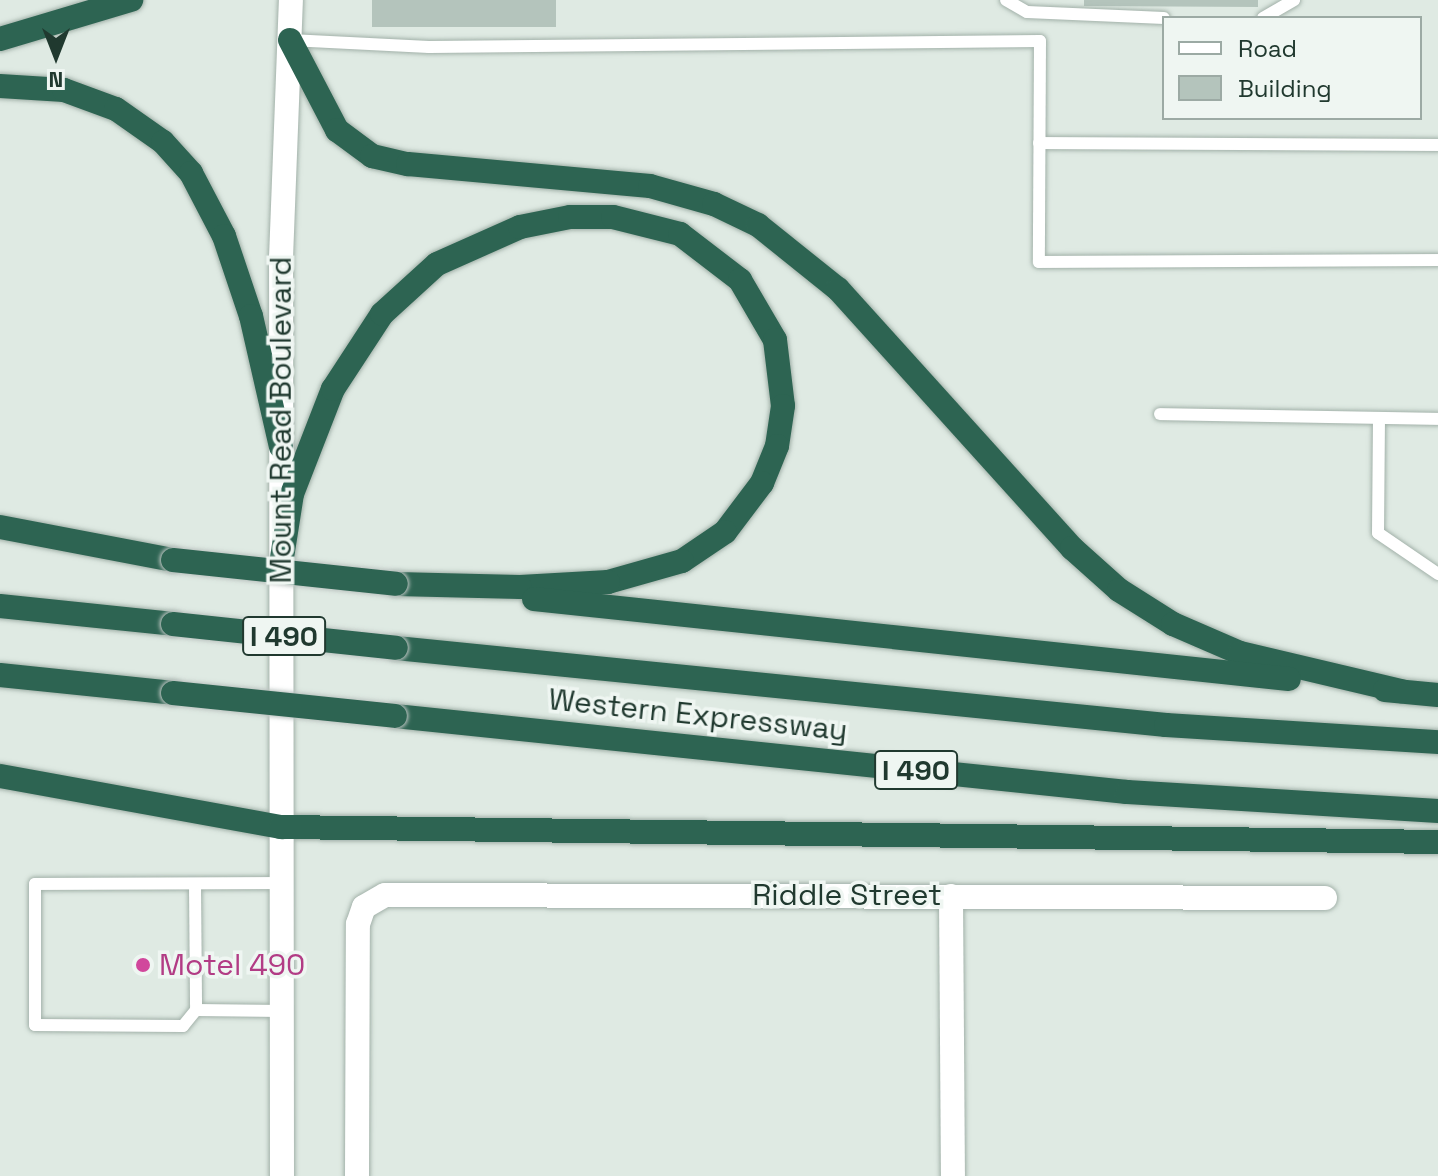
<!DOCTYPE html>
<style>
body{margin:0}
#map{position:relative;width:1438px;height:1176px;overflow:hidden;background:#dfeae3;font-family:"Space Grotesk",sans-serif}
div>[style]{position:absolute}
.building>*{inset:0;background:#b4c4bc;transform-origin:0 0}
.roads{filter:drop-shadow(0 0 2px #a2b1a9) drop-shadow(0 0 2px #a2b1a9)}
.lane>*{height:12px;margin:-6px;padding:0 6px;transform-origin:6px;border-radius:6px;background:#fff}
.street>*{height:24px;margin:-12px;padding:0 12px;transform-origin:12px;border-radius:12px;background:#fff}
.secondary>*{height:24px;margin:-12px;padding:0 12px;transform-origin:12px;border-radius:12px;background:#fff}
.highway>*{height:24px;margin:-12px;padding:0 12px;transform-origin:12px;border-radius:12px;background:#2d6452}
.bridges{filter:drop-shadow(0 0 2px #bcc4c1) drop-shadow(0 0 2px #bcc4c1)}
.highway-bridge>*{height:24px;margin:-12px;padding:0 12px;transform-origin:12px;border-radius:12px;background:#2d6452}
.dots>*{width:22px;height:22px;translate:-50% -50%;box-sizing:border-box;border:4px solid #eff6f2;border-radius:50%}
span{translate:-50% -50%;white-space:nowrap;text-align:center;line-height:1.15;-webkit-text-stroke:7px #eff6f2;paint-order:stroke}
.shield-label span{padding:2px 6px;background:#eff6f2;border:2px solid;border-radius:6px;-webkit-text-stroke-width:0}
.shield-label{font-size:28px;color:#20392f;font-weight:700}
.street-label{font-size:30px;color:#20392f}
.hotel-label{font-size:30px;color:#b23c85}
.left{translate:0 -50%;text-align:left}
.legend{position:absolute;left:1162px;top:16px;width:260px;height:104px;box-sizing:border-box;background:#eff6f2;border:2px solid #9caaa4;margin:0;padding:10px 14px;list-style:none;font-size:24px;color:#20392f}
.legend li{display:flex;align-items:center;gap:16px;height:40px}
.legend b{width:40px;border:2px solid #9caaa4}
.north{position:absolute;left:16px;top:16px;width:80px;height:80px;-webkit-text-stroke:6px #eff6f2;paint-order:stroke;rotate:180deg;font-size:22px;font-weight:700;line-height:32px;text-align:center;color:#20392f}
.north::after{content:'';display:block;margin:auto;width:28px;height:36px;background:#20392f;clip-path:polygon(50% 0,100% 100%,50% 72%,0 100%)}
</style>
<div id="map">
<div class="building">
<div style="left:372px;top:0;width:184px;height:27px"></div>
<div style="clip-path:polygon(1084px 0,1258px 0,1258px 7px,1084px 6px)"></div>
</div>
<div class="roads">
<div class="lane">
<div style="left:1006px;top:0;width:24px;rotate:30deg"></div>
<div style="left:1027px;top:12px;width:137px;rotate:2.5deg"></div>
<div style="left:1263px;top:18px;width:36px;rotate:-30deg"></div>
<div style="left:290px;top:40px;width:139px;rotate:2.9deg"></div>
<div style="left:429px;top:47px;width:611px;rotate:-0.56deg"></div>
<div style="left:1040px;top:41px;width:221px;rotate:90.3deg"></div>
<div style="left:1039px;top:262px;width:399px;rotate:-0.3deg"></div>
<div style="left:1039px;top:143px;width:399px;rotate:0.3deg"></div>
<div style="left:1160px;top:414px;width:278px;rotate:1deg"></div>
<div style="left:1379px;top:418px;width:115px;rotate:90.5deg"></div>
<div style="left:1378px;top:533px;width:73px;rotate:34.3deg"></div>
<div style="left:281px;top:883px;width:246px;rotate:179.8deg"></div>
<div style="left:35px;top:884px;width:141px;rotate:90deg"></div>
<div style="left:35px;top:1025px;width:148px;rotate:0.4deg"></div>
<div style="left:183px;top:1026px;width:21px;rotate:-51deg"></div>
<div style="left:196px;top:1010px;width:86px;rotate:0.7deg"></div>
<div style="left:195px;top:885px;width:125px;rotate:89.5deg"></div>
</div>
<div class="street">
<div style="left:951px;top:896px;width:280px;rotate:89.6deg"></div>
<div style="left:357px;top:1176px;width:252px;rotate:-89.8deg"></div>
<div style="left:358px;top:924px;width:18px;rotate:-71deg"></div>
<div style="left:364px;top:907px;width:24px;rotate:-30deg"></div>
<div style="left:385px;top:895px;width:940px;rotate:0.18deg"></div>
</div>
<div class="secondary">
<div style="left:282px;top:1176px;width:918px;rotate:-90.06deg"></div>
<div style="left:281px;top:258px;width:258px;rotate:-87.8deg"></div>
</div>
<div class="highway">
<div style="left:0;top:39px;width:137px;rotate:-16.6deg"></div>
<div style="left:290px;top:40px;width:102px;rotate:62.4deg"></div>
<div style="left:337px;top:130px;width:44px;rotate:36.6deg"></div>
<div style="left:372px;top:156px;width:37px;rotate:13deg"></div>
<div style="left:408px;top:164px;width:243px;rotate:5.2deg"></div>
<div style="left:650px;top:186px;width:66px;rotate:15.7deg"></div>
<div style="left:714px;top:204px;width:49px;rotate:25.5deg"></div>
<div style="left:758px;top:225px;width:102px;rotate:38.7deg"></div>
<div style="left:838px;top:289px;width:349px;rotate:47.9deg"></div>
<div style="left:1072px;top:548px;width:63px;rotate:41.8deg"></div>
<div style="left:1119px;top:590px;width:64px;rotate:32.2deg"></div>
<div style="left:1173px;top:624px;width:73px;rotate:23.4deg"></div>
<div style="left:1240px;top:653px;width:165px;rotate:13.3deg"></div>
<div style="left:0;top:86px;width:64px;rotate:3.6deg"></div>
<div style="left:64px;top:90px;width:55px;rotate:20.1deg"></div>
<div style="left:116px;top:109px;width:57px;rotate:35.1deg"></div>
<div style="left:163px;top:142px;width:42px;rotate:47.9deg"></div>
<div style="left:191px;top:173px;width:71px;rotate:62.4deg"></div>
<div style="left:224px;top:236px;width:84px;rotate:71.4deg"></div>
<div style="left:251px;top:316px;width:134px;rotate:77.1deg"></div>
<div style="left:0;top:527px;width:176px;rotate:10.8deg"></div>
<div style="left:281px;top:564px;width:71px;rotate:-81.1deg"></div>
<div style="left:292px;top:494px;width:113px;rotate:-68.7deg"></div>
<div style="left:333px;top:389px;width:90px;rotate:-56.8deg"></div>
<div style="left:382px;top:314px;width:74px;rotate:-42.3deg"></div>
<div style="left:437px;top:264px;width:91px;rotate:-24deg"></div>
<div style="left:520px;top:227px;width:51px;rotate:-11.3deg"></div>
<div style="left:570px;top:217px;width:43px"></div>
<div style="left:613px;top:217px;width:69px;rotate:14.2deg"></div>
<div style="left:680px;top:234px;width:76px;rotate:37.5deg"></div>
<div style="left:740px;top:280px;width:69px;rotate:59.7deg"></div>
<div style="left:775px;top:340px;width:66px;rotate:83.1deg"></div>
<div style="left:783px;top:406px;width:40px;rotate:98.5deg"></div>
<div style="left:777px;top:446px;width:40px;rotate:112deg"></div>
<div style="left:762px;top:483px;width:61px;rotate:127.1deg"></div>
<div style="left:725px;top:532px;width:52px;rotate:146deg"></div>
<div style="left:682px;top:561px;width:77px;rotate:164.2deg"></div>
<div style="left:608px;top:582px;width:88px;rotate:176.7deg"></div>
<div style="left:520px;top:587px;width:124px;rotate:-178.6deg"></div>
<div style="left:534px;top:599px;width:759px;rotate:6.05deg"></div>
<div style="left:0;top:606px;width:174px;rotate:5.9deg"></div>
<div style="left:396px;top:648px;width:774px;rotate:5.71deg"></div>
<div style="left:1166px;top:725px;width:273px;rotate:3.6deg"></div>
<div style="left:0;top:675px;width:174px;rotate:5.9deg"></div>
<div style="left:1385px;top:690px;width:53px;rotate:5.4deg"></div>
<div style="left:395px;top:716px;width:736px;rotate:5.93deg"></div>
<div style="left:1127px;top:792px;width:312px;rotate:3.5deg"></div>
<div style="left:0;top:776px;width:286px;rotate:10.3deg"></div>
<div style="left:281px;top:827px;width:1157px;rotate:0.74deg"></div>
</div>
</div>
<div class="bridges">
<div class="highway-bridge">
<div style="left:173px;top:560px;width:224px;rotate:6.1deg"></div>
<div style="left:173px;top:624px;width:224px;rotate:6.1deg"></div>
<div style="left:173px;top:693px;width:223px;rotate:5.9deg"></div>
</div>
</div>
<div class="dots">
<div style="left:143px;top:965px;background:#d1479c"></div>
</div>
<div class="shield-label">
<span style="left:284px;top:636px">I 490</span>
<span style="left:916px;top:770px">I 490</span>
</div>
<div class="street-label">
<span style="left:281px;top:420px;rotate:-90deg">Mount Read Boulevard</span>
<span style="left:698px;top:715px;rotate:6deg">Western Expressway</span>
<span style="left:847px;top:895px">Riddle Street</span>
</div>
<div class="hotel-label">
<span class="left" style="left:159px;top:965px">Motel 490</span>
</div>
<ul class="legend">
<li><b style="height:10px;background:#fff"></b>Road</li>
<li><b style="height:22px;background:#b4c4bc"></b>Building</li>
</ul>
<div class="north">N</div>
</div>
